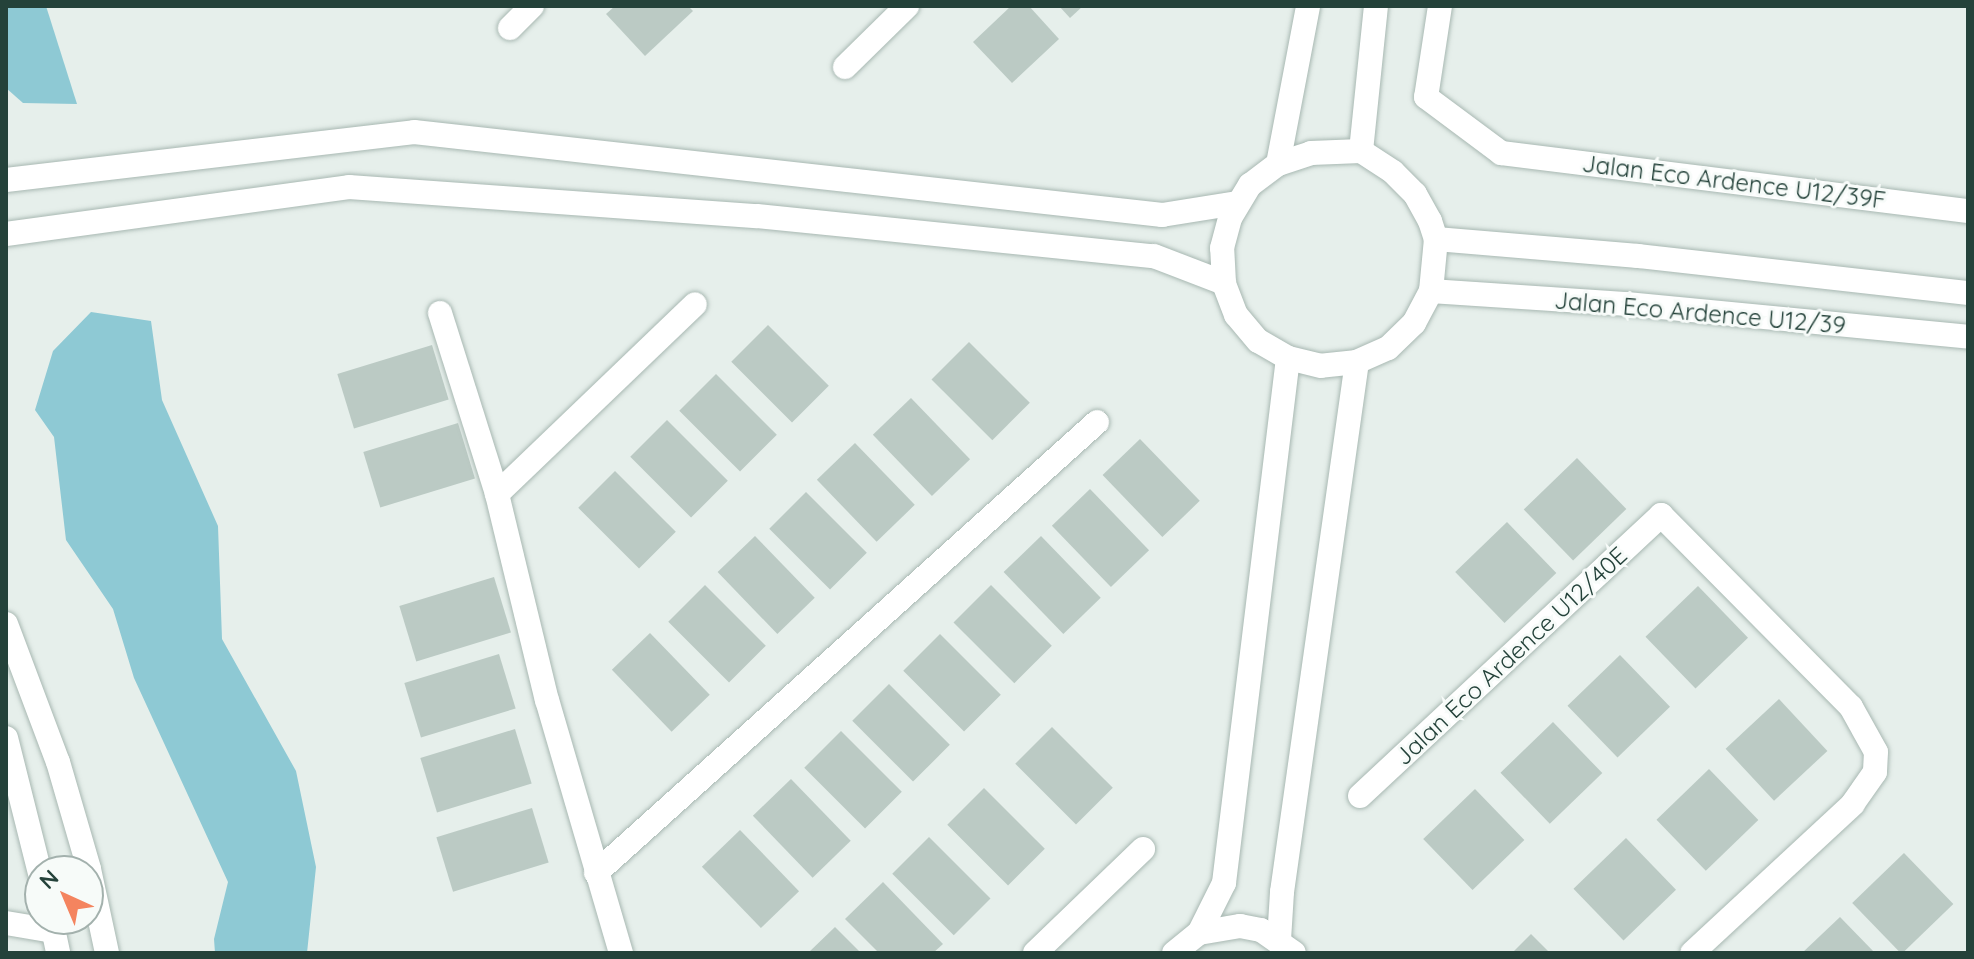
<!DOCTYPE html>
<style>
body{margin:0}
#map{position:relative;width:1974px;height:959px;overflow:hidden;background:#e6efeb;font-family:Quicksand,sans-serif}
div>[style]{position:absolute}
.water>*{inset:0;background:#8ec9d4}
.building>*{inset:0;background:#bbcac4;transform-origin:0 0}
.roads{filter:drop-shadow(0 0 2px #a8b8b2) drop-shadow(0 0 2px #a8b8b2)}
.street>*{height:24px;margin:-12px;padding:0 12px;transform-origin:12px;border-radius:12px;background:#fff}
.secondary>*{height:24px;margin:-12px;padding:0 12px;transform-origin:12px;border-radius:12px;background:#fff}
span{translate:-50% -50%;white-space:nowrap;text-align:center;line-height:1.15;-webkit-text-stroke:6px #f7fbf9;paint-order:stroke}
.street-label{font-size:24px;color:#24423a}
.frame{position:absolute;inset:0;border:8px solid #24423a;pointer-events:none}
.north{position:absolute;left:24px;top:855px;width:80px;height:80px;box-sizing:border-box;background:#f7fbf9;border:2px solid #a3b1ad;border-radius:50%;rotate:316deg;font-size:22px;font-weight:700;line-height:32px;text-align:center;color:#24423a}
.north::after{content:'';display:block;margin:auto;width:28px;height:36px;background:#f4845f;clip-path:polygon(50% 0,100% 100%,50% 72%,0 100%)}
</style>
<div id="map">
<div class="water">
<div style="clip-path:polygon(6px 6px,46px 6px,77px 104px,23px 103px,6px 88px)"></div>
<div style="clip-path:polygon(91px 312px,151px 321px,162px 400px,218px 526px,222px 639px,296px 771px,316px 867px,307px 953px,215px 953px,214px 939px,228px 882px,134px 678px,113px 609px,66px 540px,54px 437px,35px 410px,53px 351px)"></div>
</div>
<div class="building">
<div style="clip-path:polygon(615px 6px,688px 6px,693px 11px,645px 56px,606px 14px)"></div>
<div style="clip-path:polygon(1011px 6px,1029px 6px,1059px 39px,1012px 83px,973px 42px)"></div>
<div style="clip-path:polygon(1059px 6px,1083px 6px,1070px 18px)"></div>
<div style="left:768px;top:325px;width:86px;height:52px;rotate:45deg"></div>
<div style="left:969px;top:342px;width:86px;height:53px;rotate:45deg"></div>
<div style="left:432px;top:345px;width:57px;height:99px;rotate:73deg"></div>
<div style="left:716px;top:374px;width:86px;height:52px;rotate:45deg"></div>
<div style="left:911px;top:398px;width:85px;height:53px;rotate:46deg"></div>
<div style="left:667px;top:420px;width:86px;height:52px;rotate:45deg"></div>
<div style="left:458px;top:423px;width:58px;height:99px;rotate:73deg"></div>
<div style="left:1140px;top:439px;width:86px;height:52px;rotate:46deg"></div>
<div style="left:855px;top:443px;width:86px;height:53px;rotate:46deg"></div>
<div style="left:1577px;top:458px;width:71px;height:74px;rotate:46deg"></div>
<div style="left:615px;top:471px;width:86px;height:52px;rotate:45deg"></div>
<div style="left:1090px;top:489px;width:85px;height:53px;rotate:46deg"></div>
<div style="left:806px;top:492px;width:86px;height:52px;rotate:45deg"></div>
<div style="left:1507px;top:522px;width:71px;height:72px;rotate:46deg"></div>
<div style="left:755px;top:536px;width:86px;height:52px;rotate:46deg"></div>
<div style="left:1041px;top:536px;width:86px;height:52px;rotate:46deg"></div>
<div style="left:494px;top:577px;width:58px;height:99px;rotate:73deg"></div>
<div style="left:705px;top:585px;width:86px;height:52px;rotate:45deg"></div>
<div style="left:991px;top:585px;width:86px;height:53px;rotate:45deg"></div>
<div style="left:1698px;top:586px;width:72px;height:73px;rotate:46deg"></div>
<div style="left:650px;top:633px;width:86px;height:53px;rotate:46deg"></div>
<div style="left:940px;top:634px;width:86px;height:52px;rotate:45deg"></div>
<div style="left:499px;top:654px;width:57px;height:99px;rotate:73deg"></div>
<div style="left:1620px;top:655px;width:72px;height:73px;rotate:46deg"></div>
<div style="left:889px;top:684px;width:86px;height:52px;rotate:45deg"></div>
<div style="left:1779px;top:699px;width:71px;height:73px;rotate:47deg"></div>
<div style="left:1553px;top:722px;width:71px;height:73px;rotate:46deg"></div>
<div style="left:1052px;top:727px;width:86px;height:52px;rotate:45deg"></div>
<div style="left:515px;top:729px;width:57px;height:99px;rotate:73deg"></div>
<div style="left:841px;top:731px;width:86px;height:52px;rotate:45deg"></div>
<div style="left:1709px;top:769px;width:71px;height:73px;rotate:46deg"></div>
<div style="left:791px;top:779px;width:86px;height:53px;rotate:46deg"></div>
<div style="left:984px;top:788px;width:86px;height:52px;rotate:45deg"></div>
<div style="left:1475px;top:789px;width:71px;height:72px;rotate:46deg"></div>
<div style="left:532px;top:808px;width:57px;height:100px;rotate:73deg"></div>
<div style="left:740px;top:830px;width:85px;height:53px;rotate:46deg"></div>
<div style="left:929px;top:837px;width:87px;height:52px;rotate:45deg"></div>
<div style="left:1626px;top:838px;width:72px;height:73px;rotate:46deg"></div>
<div style="left:1904px;top:853px;width:71px;height:72px;rotate:46deg"></div>
<div style="clip-path:polygon(883px 882px,943px 944px,933px 953px,879px 953px,845px 919px)"></div>
<div style="clip-path:polygon(1840px 917px,1875px 953px,1802px 953px)"></div>
<div style="clip-path:polygon(835px 927px,861px 953px,808px 953px)"></div>
<div style="clip-path:polygon(1531px 934px,1550px 953px,1512px 953px)"></div>
</div>
<div class="roads">
<div class="street">
<div style="left:1440px;top:6px;width:92px;rotate:98.7deg"></div>
<div style="left:1426px;top:97px;width:94px;rotate:36.7deg"></div>
<div style="left:1501px;top:153px;width:471px;rotate:7.1deg"></div>
<div style="left:510px;top:28px;width:31px;rotate:-45deg"></div>
<div style="left:845px;top:67px;width:87px;rotate:-44.5deg"></div>
<div style="left:1361px;top:151px;width:38px;rotate:33deg"></div>
<div style="left:1393px;top:172px;width:31px;rotate:45deg"></div>
<div style="left:1415px;top:194px;width:31px;rotate:61deg"></div>
<div style="left:1430px;top:221px;width:19px;rotate:72deg"></div>
<div style="left:1436px;top:239px;width:52px;rotate:95.5deg"></div>
<div style="left:1431px;top:291px;width:36px;rotate:118deg"></div>
<div style="left:1414px;top:323px;width:36px;rotate:136deg"></div>
<div style="left:1388px;top:348px;width:34px;rotate:156deg"></div>
<div style="left:1357px;top:362px;width:36px;rotate:174deg"></div>
<div style="left:1321px;top:366px;width:34px;rotate:-166deg"></div>
<div style="left:1288px;top:358px;width:34px;rotate:-150deg"></div>
<div style="left:1258px;top:341px;width:34px;rotate:-130deg"></div>
<div style="left:1236px;top:315px;width:34px;rotate:-111deg"></div>
<div style="left:1224px;top:283px;width:35px;rotate:-93deg"></div>
<div style="left:1222px;top:248px;width:31px;rotate:-75deg"></div>
<div style="left:1230px;top:218px;width:39px;rotate:-59deg"></div>
<div style="left:1250px;top:185px;width:35px;rotate:-37deg"></div>
<div style="left:1278px;top:164px;width:35px;rotate:-18deg"></div>
<div style="left:1311px;top:153px;width:50px;rotate:-2.3deg"></div>
<div style="left:1361px;top:151px;width:146px;rotate:-84.1deg"></div>
<div style="left:1278px;top:164px;width:161px;rotate:-79.2deg"></div>
<div style="left:6px;top:180px;width:411px;rotate:-6.7deg"></div>
<div style="left:414px;top:132px;width:753px;rotate:6.33deg"></div>
<div style="left:1162px;top:215px;width:76px;rotate:-9.1deg"></div>
<div style="left:6px;top:234px;width:346px;rotate:-7.8deg"></div>
<div style="left:349px;top:187px;width:409px;rotate:4.1deg"></div>
<div style="left:757px;top:216px;width:399px;rotate:5.8deg"></div>
<div style="left:1154px;top:256px;width:75px;rotate:21.1deg"></div>
<div style="left:1436px;top:239px;width:203px;rotate:4.8deg"></div>
<div style="left:1638px;top:256px;width:332px;rotate:6.4deg"></div>
<div style="left:1431px;top:291px;width:197px;rotate:3.8deg"></div>
<div style="left:1628px;top:304px;width:342px;rotate:5.5deg"></div>
<div style="left:440px;top:313px;width:190px;rotate:72.5deg"></div>
<div style="left:497px;top:494px;width:212px;rotate:76.4deg"></div>
<div style="left:547px;top:700px;width:264px;rotate:73.7deg"></div>
<div style="left:497px;top:494px;width:274px;rotate:-43.8deg"></div>
<div style="left:1360px;top:796px;width:412px;rotate:-43deg"></div>
<div style="left:1661px;top:515px;width:270px;rotate:45.3deg"></div>
<div style="left:1851px;top:707px;width:51px;rotate:60.9deg"></div>
<div style="left:1876px;top:752px;width:20px;rotate:93deg"></div>
<div style="left:1875px;top:772px;width:39px;rotate:125deg"></div>
<div style="left:1853px;top:804px;width:219px;rotate:137.2deg"></div>
<div style="left:596px;top:873px;width:674px;rotate:-41.99deg"></div>
<div style="left:6px;top:923px;width:49px;rotate:9.5deg"></div>
<div style="left:1199px;top:933px;width:56px;rotate:-63.4deg"></div>
<div style="left:1224px;top:883px;width:529px;rotate:-83.05deg"></div>
<div style="left:1279px;top:940px;width:48px;rotate:-86.4deg"></div>
<div style="left:1282px;top:892px;width:535px;rotate:-81.95deg"></div>
<div style="left:1035px;top:953px;width:150px;rotate:-43.9deg"></div>
<div style="left:1174px;top:953px;width:32px;rotate:-39deg"></div>
<div style="left:1199px;top:933px;width:42px;rotate:-9.7deg"></div>
<div style="left:1240px;top:926px;width:21px;rotate:11deg"></div>
<div style="left:1261px;top:930px;width:40px;rotate:34.9deg"></div>
</div>
<div class="secondary">
<div style="left:6px;top:624px;width:147px;rotate:69.4deg"></div>
<div style="left:58px;top:762px;width:111px;rotate:73.8deg"></div>
<div style="left:89px;top:869px;width:86px;rotate:77.9deg"></div>
<div style="left:6px;top:738px;width:139px;rotate:75.9deg"></div>
<div style="left:51px;top:919px;width:35px;rotate:78deg"></div>
</div>
</div>
<div class="street-label">
<span style="left:1734px;top:182px;rotate:7deg">Jalan Eco Ardence U12/39F</span>
<span style="left:1700px;top:313px;rotate:5deg">Jalan Eco Ardence U12/39</span>
<span style="left:1511px;top:656px;rotate:-43deg">Jalan Eco Ardence U12/40E</span>
</div>
<div class="frame"></div>
<div class="north">N</div>
</div>
